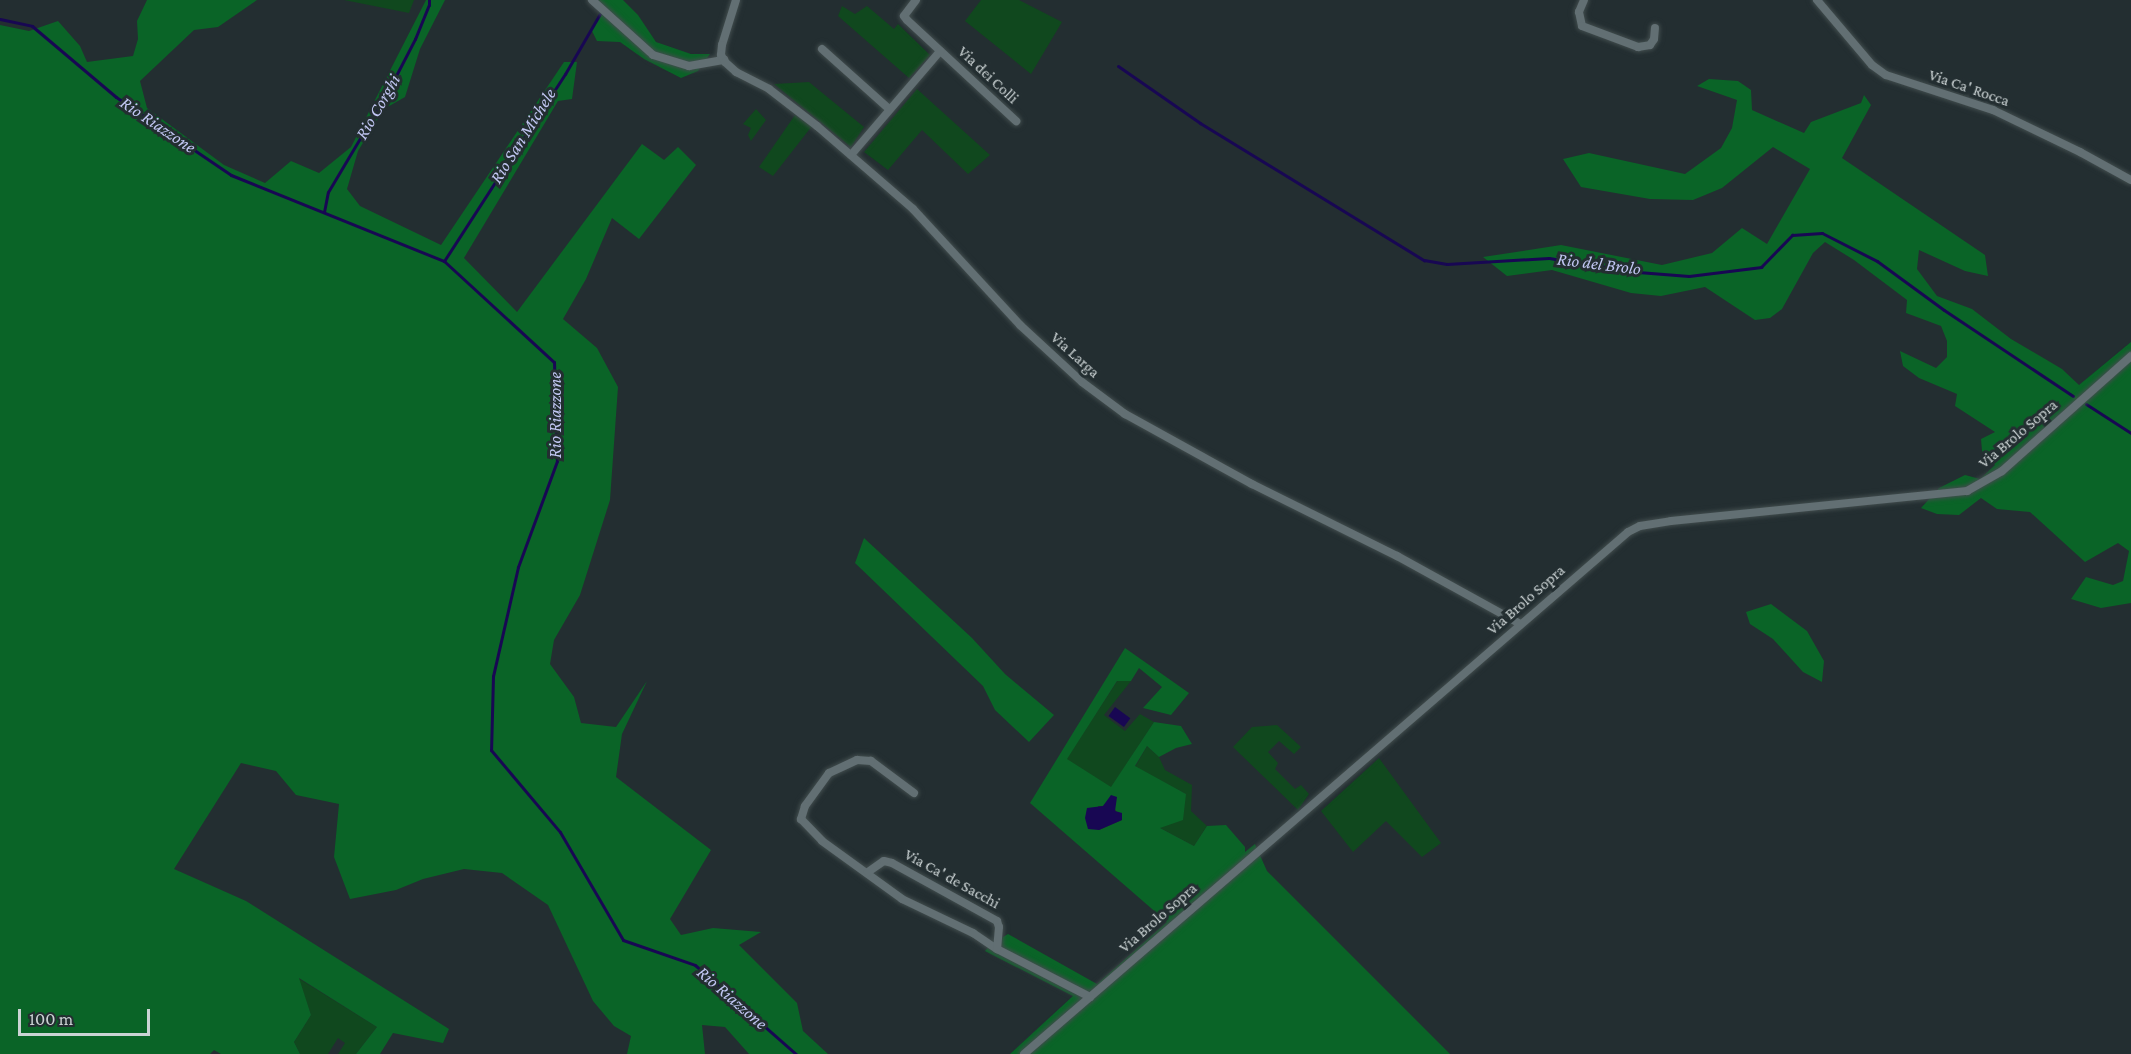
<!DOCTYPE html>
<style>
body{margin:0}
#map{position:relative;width:2131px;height:1054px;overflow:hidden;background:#232e31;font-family:"Crimson Pro",serif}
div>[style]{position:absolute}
.green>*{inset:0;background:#10481e}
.forest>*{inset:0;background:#0a6427}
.water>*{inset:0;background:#180753;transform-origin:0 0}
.stream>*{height:3px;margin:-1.5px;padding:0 1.5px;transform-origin:1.5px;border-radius:1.5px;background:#180753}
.roads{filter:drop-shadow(0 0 2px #414c4d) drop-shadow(0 0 2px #414c4d)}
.street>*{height:8px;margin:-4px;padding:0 4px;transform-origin:4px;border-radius:4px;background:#626f73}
span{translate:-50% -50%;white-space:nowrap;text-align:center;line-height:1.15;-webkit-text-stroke:6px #232e31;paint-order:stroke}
.street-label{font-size:16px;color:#cbd3d4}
.water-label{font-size:18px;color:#c1c6f2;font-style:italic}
.scale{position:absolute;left:18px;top:1009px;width:132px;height:27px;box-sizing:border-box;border:3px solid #cbd3d4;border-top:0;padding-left:8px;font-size:18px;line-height:21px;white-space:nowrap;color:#cbd3d4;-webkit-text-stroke:4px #232e31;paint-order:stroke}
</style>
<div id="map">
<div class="green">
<div style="clip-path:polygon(344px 0,414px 0,409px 13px)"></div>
<div style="clip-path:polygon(981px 0,1019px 0,1062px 22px,1031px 74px,965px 21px)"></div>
<div style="clip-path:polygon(842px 6px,855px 14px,867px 6px,894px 29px,898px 24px,930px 55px,909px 78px,838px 16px)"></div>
<div style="clip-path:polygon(809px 82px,864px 127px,851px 147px,774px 84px)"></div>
<div style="clip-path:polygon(917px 89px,990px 155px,968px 174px,922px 130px,888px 170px,864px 152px)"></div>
<div style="clip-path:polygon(756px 109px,766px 120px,751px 141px,748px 135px,751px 128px,743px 124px)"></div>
<div style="clip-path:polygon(795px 115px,812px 126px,773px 176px,759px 167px)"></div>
<div style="clip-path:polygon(1118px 680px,1131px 681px,1104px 715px,1125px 731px,1140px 714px,1154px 722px,1111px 788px,1066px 759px)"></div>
<div style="clip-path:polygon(1277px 725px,1301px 747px,1294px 754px,1279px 741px,1268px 752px,1278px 763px,1275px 769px,1295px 789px,1301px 785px,1309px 794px,1298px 810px,1233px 747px,1252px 727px)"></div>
<div style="clip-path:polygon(1147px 746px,1159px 757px,1165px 770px,1192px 785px,1191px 811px,1207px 826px,1194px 846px,1160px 828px,1186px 794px,1135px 767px)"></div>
<div style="clip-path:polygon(1379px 758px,1441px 843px,1422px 857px,1386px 821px,1353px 852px,1321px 811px)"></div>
<div style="clip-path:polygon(298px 978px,377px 1027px,356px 1054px,338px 1054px,345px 1043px,338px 1038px,328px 1054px,300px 1054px,294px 1042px,311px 1015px)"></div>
</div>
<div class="forest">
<div style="clip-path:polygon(147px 0,257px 0,218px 27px,194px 30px,140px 81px,147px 108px,224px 165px,265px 183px,291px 161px,319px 173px,351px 147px,426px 0,445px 0,420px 49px,405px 97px,384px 109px,372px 128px,358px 151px,347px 189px,360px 206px,441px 245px,564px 62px,577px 62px,572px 99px,558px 101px,464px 258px,517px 312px,642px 144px,664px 160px,678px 147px,696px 165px,639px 239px,612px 218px,586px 279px,563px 319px,597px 348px,618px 387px,610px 500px,580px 595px,554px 640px,550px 664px,574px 697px,581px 723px,616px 727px,647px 681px,622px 734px,616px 777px,711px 850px,670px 919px,681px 935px,713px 928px,761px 932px,739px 945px,797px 1003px,803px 1031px,828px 1054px,749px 1054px,725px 1027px,702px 1025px,705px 1054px,627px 1054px,631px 1036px,614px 1026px,593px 1001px,548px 905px,502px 873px,464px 869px,423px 879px,396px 890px,350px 899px,334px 857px,339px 804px,296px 795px,276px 771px,241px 763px,174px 869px,246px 901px,449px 1029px,443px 1043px,393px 1033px,380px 1054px,356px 1054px,377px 1027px,299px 978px,311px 1015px,294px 1042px,300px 1054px,221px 1054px,214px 1050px,210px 1054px,0 1054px,0 25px,29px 31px,58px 21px,80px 46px,87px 62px,133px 56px,138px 39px,137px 21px)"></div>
<div style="clip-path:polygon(599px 0,623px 0,638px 15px,656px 42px,691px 54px,710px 54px,698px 71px,681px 78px,644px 59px,620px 42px,597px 41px,591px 29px,599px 15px)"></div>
<div style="clip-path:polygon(1709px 79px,1738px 81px,1751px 90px,1752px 110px,1804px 133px,1811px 122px,1861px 103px,1864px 95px,1871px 105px,1842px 158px,1985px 255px,1988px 276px,1965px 271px,1919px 250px,1917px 269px,1937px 296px,1972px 309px,2011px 339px,2062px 369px,2079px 385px,2131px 342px,2131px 603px,2101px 608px,2071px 599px,2086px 577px,2113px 585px,2123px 581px,2129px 551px,2118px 543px,2085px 562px,2030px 512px,1997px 509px,1981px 498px,1959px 515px,1937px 514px,1921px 508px,1939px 488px,1965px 475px,1980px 479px,1995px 465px,1982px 451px,1981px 439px,1995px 432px,1955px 406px,1957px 394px,1919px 378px,1903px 366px,1900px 351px,1936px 368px,1947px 357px,1947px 341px,1941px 326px,1906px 313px,1907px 300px,1854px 260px,1825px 242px,1813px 253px,1782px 309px,1770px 318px,1755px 320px,1705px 287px,1661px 296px,1631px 293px,1552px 270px,1507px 276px,1483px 257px,1561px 245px,1662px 265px,1712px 253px,1742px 228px,1767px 244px,1810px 169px,1773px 147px,1722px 188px,1693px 200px,1650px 199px,1581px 187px,1563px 159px,1589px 153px,1685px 174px,1721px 148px,1732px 128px,1737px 100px,1697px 86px)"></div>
<div style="clip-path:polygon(864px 538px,972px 638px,1005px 674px,1054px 715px,1029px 742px,995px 710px,983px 686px,855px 563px)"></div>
<div style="clip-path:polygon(1771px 604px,1807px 631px,1824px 661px,1822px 682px,1803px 672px,1773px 639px,1750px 624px,1746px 612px)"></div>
<div style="clip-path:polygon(evenodd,1125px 648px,1189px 693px,1171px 715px,1143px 708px,1162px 687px,1139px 668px,1131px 681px,1117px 681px,1067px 759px,1111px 787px,1154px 722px,1181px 726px,1192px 744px,1176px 748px,1159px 757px,1147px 746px,1135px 766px,1186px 794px,1183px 820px,1160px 828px,1194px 846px,1207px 826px,1226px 825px,1245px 847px,1245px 852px,1255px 844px,1267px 871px,1450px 1054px,1010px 1054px,1073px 996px,985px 951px,990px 945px,1008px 934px,1097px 984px,1167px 922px,1030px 803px,1125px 648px,1109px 800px,1122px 820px,1099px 830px,1098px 806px,1103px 806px,1109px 800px)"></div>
</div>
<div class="water">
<div style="left:1115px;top:707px;width:19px;height:11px;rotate:36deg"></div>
<div style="clip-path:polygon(1111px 795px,1117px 797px,1115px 811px,1122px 813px,1122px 820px,1099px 830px,1088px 829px,1085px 818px,1087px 808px,1103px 806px)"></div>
</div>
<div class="stream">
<div style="left:0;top:19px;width:33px;rotate:12deg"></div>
<div style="left:32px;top:26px;width:110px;rotate:40.2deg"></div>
<div style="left:116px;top:97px;width:139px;rotate:34.1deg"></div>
<div style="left:231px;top:175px;width:230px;rotate:22deg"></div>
<div style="left:444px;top:261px;width:149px;rotate:42.6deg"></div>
<div style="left:554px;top:362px;width:99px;rotate:88.3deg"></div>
<div style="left:557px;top:461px;width:113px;rotate:110.2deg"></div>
<div style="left:518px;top:567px;width:112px;rotate:102.9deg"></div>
<div style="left:493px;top:676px;width:74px;rotate:91.5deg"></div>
<div style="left:491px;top:750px;width:107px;rotate:49.9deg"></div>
<div style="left:560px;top:832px;width:125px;rotate:59.7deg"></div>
<div style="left:623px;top:940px;width:76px;rotate:19.1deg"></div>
<div style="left:695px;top:965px;width:135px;rotate:41.4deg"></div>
<div style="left:1118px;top:66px;width:100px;rotate:34.8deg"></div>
<div style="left:1200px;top:123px;width:263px;rotate:31.5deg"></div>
<div style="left:1424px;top:260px;width:23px;rotate:10deg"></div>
<div style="left:1447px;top:264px;width:102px;rotate:-3.4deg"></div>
<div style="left:1549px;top:258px;width:90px;rotate:8.9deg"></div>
<div style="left:1638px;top:272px;width:51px;rotate:4.5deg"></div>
<div style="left:1689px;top:276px;width:73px;rotate:-7.1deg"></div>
<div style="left:1761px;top:267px;width:45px;rotate:-45.9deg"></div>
<div style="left:1792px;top:235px;width:30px;rotate:-4deg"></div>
<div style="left:1822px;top:233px;width:62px;rotate:27deg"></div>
<div style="left:1877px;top:261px;width:83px;rotate:36.2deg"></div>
<div style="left:1944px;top:310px;width:155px;rotate:33.7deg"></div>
<div style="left:324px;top:212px;width:20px;rotate:-79deg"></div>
<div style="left:328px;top:192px;width:117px;rotate:-59.3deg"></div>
<div style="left:388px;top:91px;width:59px;rotate:-62.6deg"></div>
<div style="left:415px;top:39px;width:37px;rotate:-68deg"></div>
<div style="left:429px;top:5px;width:5px;rotate:-90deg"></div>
<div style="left:444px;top:261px;width:223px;rotate:-57.1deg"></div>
<div style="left:565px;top:74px;width:72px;rotate:-59.9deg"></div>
<div style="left:2086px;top:404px;width:54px;rotate:32.8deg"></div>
</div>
<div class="roads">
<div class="street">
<div style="left:592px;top:0;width:82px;rotate:42deg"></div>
<div style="left:653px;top:55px;width:38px;rotate:17deg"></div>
<div style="left:689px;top:66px;width:36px;rotate:-10deg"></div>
<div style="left:736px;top:0;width:47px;rotate:107.3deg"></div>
<div style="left:722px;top:45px;width:10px;rotate:96deg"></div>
<div style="left:721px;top:55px;width:8px;rotate:60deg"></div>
<div style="left:725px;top:62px;width:15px;rotate:42deg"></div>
<div style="left:736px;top:72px;width:37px;rotate:27deg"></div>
<div style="left:769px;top:89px;width:61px;rotate:37.6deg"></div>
<div style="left:817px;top:126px;width:127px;rotate:40.8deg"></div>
<div style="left:913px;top:209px;width:158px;rotate:47.3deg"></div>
<div style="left:1020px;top:325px;width:84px;rotate:42.6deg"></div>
<div style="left:1082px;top:382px;width:54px;rotate:36.7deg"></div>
<div style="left:1125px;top:414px;width:145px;rotate:28.9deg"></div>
<div style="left:1252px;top:484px;width:162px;rotate:26.4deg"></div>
<div style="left:1397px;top:556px;width:141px;rotate:28.9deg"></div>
<div style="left:916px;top:0;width:20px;rotate:127deg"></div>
<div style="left:904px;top:16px;width:5px;rotate:53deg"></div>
<div style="left:907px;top:20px;width:149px;rotate:42.8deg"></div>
<div style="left:1584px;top:0;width:13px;rotate:113deg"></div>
<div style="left:1579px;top:12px;width:14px;rotate:78deg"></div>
<div style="left:1582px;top:26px;width:60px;rotate:20.6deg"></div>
<div style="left:1638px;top:47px;width:12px;rotate:-9deg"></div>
<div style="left:1650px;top:45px;width:7px;rotate:-56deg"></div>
<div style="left:1654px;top:39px;width:11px;rotate:-85deg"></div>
<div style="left:1817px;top:0;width:85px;rotate:49.8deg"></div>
<div style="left:1872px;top:65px;width:17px;rotate:36deg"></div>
<div style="left:1886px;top:75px;width:113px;rotate:18.1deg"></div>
<div style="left:1993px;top:110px;width:97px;rotate:25.8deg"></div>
<div style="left:2080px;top:152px;width:58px;rotate:28.8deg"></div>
<div style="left:822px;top:49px;width:90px;rotate:41.8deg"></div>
<div style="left:851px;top:155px;width:137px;rotate:-49.4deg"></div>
<div style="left:914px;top:793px;width:54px;rotate:-143.3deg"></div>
<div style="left:871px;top:761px;width:14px;rotate:-176deg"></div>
<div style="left:857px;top:760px;width:31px;rotate:155deg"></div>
<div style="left:829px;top:773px;width:41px;rotate:126deg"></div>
<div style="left:805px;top:806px;width:14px;rotate:107deg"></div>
<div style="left:801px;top:819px;width:30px;rotate:46deg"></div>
<div style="left:822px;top:841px;width:99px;rotate:35.9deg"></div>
<div style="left:902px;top:899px;width:79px;rotate:25.6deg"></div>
<div style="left:973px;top:933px;width:29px;rotate:34deg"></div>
<div style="left:997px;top:949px;width:105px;rotate:27.3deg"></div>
<div style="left:868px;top:872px;width:19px;rotate:-35deg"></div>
<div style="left:884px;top:861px;width:8px;rotate:14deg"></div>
<div style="left:892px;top:863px;width:120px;rotate:28.9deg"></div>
<div style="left:997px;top:921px;width:6px;rotate:72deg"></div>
<div style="left:999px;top:927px;width:22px;rotate:95deg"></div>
<div style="left:1024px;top:1054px;width:798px;rotate:-40.83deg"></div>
<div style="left:1628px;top:532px;width:13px;rotate:-27deg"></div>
<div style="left:1640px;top:526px;width:31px;rotate:-9deg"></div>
<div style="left:1671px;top:521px;width:298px;rotate:-5.8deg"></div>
<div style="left:1967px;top:491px;width:40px;rotate:-29.7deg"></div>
<div style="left:2002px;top:471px;width:173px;rotate:-41.7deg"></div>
</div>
</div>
<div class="street-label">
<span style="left:988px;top:75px;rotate:43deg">Via dei Colli</span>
<span style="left:1969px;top:88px;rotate:19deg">Via Ca' Rocca</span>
<span style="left:1075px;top:355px;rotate:42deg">Via Larga</span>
<span style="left:2018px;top:434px;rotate:-40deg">Via Brolo Sopra</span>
<span style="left:1526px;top:600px;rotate:-41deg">Via Brolo Sopra</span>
<span style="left:952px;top:879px;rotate:29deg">Via Ca' de Sacchi</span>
<span style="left:1158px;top:918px;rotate:-41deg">Via Brolo Sopra</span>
</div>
<div class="water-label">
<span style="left:378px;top:107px;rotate:-60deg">Rio Corghi</span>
<span style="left:158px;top:125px;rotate:34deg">Rio Riazzone</span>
<span style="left:523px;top:136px;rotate:-58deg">Rio San Michele</span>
<span style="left:1599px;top:264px;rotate:7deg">Rio del Brolo</span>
<span style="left:555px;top:415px;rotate:-90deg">Rio Riazzone</span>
<span style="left:732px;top:998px;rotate:41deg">Rio Riazzone</span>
</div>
<div class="scale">100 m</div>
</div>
